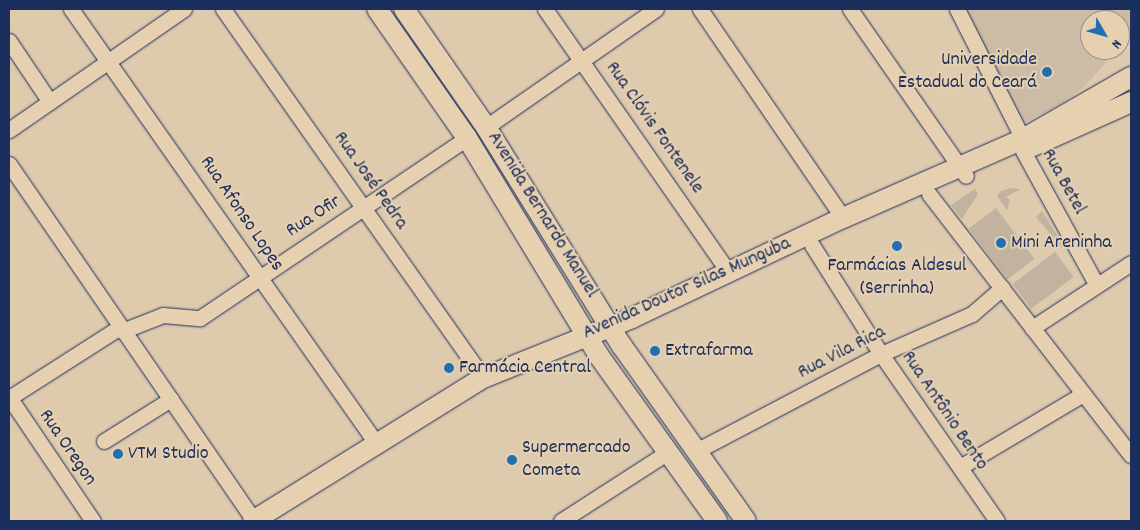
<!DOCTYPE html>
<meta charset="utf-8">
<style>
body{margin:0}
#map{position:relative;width:1140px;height:530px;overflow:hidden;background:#decaad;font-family:Dekko,sans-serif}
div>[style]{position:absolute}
.built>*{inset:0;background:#ccbca6}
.green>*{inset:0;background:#c2b3a1;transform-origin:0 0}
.roads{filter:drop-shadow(0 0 1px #1b2f5e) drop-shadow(0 0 1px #1b2f5e)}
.minor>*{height:15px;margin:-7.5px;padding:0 7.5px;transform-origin:7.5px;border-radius:7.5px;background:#e6d0b0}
.major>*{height:20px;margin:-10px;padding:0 10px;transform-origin:10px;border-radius:10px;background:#e6d0b0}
.dots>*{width:14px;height:14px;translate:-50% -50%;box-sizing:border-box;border:2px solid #e6d0b0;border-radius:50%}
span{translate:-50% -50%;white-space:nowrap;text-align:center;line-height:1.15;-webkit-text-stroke:4px #e6d0b0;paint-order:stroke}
.poi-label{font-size:20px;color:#1b2f5e}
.right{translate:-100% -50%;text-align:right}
.left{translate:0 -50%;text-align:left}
.street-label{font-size:20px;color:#1b2f5e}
.frame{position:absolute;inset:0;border:10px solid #1b2f5e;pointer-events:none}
.north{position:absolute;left:1080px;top:10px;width:50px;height:50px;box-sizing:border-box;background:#e6d0b0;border:1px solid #95908f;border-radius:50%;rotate:128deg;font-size:14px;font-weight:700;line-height:20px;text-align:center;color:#1b2f5e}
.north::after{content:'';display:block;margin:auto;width:18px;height:22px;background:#1f6fb2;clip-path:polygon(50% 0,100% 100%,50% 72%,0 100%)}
</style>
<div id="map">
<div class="built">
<div style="clip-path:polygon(965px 9px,1131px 9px,1131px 29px,1120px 46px,1120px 20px,1090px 20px,1090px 50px,1117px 50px,1084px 87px,1064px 102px,1022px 124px)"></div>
</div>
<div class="green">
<div style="clip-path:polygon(1011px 188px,1021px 189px,1006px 197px,1010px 200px,1007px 210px,997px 196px,1001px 191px)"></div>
<div style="clip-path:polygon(975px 189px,978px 194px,962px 219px,951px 205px)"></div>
<div style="left:996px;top:208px;width:64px;height:34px;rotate:53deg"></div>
<div style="clip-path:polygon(1042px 211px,1064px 246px,1062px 248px,1036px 217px)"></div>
<div style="left:1055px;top:252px;width:31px;height:53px;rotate:53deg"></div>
</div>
<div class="roads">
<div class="minor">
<div style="left:71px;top:9px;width:530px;rotate:54.9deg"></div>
<div style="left:223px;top:9px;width:451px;rotate:54.8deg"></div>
<div style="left:545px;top:9px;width:320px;rotate:55.1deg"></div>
<div style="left:700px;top:9px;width:253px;rotate:55.6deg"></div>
<div style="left:850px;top:9px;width:203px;rotate:55.2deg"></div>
<div style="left:957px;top:9px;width:146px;rotate:63.1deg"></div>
<div style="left:9px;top:41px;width:73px;rotate:56.1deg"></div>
<div style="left:486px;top:127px;width:207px;rotate:-34.8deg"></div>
<div style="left:9px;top:130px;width:213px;rotate:-34.7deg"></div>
<div style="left:1023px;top:151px;width:152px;rotate:61.2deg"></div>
<div style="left:9px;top:164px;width:433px;rotate:55.5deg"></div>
<div style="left:929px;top:194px;width:330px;rotate:52.3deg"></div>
<div style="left:812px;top:245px;width:129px;rotate:57.7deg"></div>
<div style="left:881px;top:354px;width:203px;rotate:55.2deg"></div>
<div style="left:1032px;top:328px;width:118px;rotate:-33.3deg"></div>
<div style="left:122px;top:331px;width:44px;rotate:-21.3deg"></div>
<div style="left:163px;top:315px;width:37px;rotate:5deg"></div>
<div style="left:200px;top:318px;width:322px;rotate:-34deg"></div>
<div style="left:9px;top:397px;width:150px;rotate:55.9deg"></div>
<div style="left:9px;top:398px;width:132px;rotate:-32.6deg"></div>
<div style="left:104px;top:441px;width:79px;rotate:-32.1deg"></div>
<div style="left:696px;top:451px;width:209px;rotate:-27.7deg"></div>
<div style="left:881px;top:354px;width:99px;rotate:-23.7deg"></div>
<div style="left:972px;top:314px;width:40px;rotate:-41deg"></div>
<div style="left:960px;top:467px;width:143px;rotate:-30.7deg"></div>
<div style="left:561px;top:521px;width:127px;rotate:-32.8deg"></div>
</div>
<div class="major">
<div style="left:377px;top:9px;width:157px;rotate:55.1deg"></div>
<div style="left:467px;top:138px;width:255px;rotate:58.8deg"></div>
<div style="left:599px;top:356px;width:203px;rotate:54.4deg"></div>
<div style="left:404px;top:9px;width:144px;rotate:55.2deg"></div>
<div style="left:486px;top:127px;width:258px;rotate:58.2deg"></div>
<div style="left:622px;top:346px;width:214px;rotate:54.7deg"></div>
<div style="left:1026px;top:149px;width:115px;rotate:-24.1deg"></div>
<div style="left:253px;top:521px;width:271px;rotate:-31.9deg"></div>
<div style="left:483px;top:378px;width:161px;rotate:-21.9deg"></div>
<div style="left:632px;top:318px;width:233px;rotate:-25.4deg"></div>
<div style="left:843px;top:218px;width:197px;rotate:-23.7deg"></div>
<div style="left:1023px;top:139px;width:125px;rotate:-29.9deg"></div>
</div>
</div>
<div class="dots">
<div style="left:1047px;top:72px;background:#1f6fb2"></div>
<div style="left:1001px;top:243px;background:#1f6fb2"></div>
<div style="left:897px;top:246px;background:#1f6fb2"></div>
<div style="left:655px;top:351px;background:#1f6fb2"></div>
<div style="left:449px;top:368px;background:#1f6fb2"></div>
<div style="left:118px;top:454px;background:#1f6fb2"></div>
<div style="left:512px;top:460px;background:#1f6fb2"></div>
</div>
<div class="poi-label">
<span class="right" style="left:1037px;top:72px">Universidade<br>Estadual do Ceará</span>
<span class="left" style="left:1011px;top:243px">Mini Areninha</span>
<span style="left:897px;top:278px">Farmácias Aldesul<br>(Serrinha)</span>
<span class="left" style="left:665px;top:351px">Extrafarma</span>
<span class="left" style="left:459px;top:368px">Farmácia Central</span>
<span class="left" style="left:522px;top:460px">Supermercado<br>Cometa</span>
<span class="left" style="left:128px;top:454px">VTM Studio</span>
</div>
<div class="street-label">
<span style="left:654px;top:128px;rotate:55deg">Rua Clóvis Fontenele</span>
<span style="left:370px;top:181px;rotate:55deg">Rua José Pedra</span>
<span style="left:1063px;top:182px;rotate:61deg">Rua Betel</span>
<span style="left:241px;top:214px;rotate:56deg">Rua Afonso Lopes</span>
<span style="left:542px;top:215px;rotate:58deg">Avenida Bernardo Manuel</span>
<span style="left:314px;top:217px;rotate:-33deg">Rua Ofir</span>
<span style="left:687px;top:289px;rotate:-24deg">Avenida Doutor Silas Munguba</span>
<span style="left:842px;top:353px;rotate:-27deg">Rua Vila Rica</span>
<span style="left:944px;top:411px;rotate:56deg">Rua Antônio Bento</span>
<span style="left:67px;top:448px;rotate:56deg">Rua Oregon</span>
</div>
<div class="frame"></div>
<div class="north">N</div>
</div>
